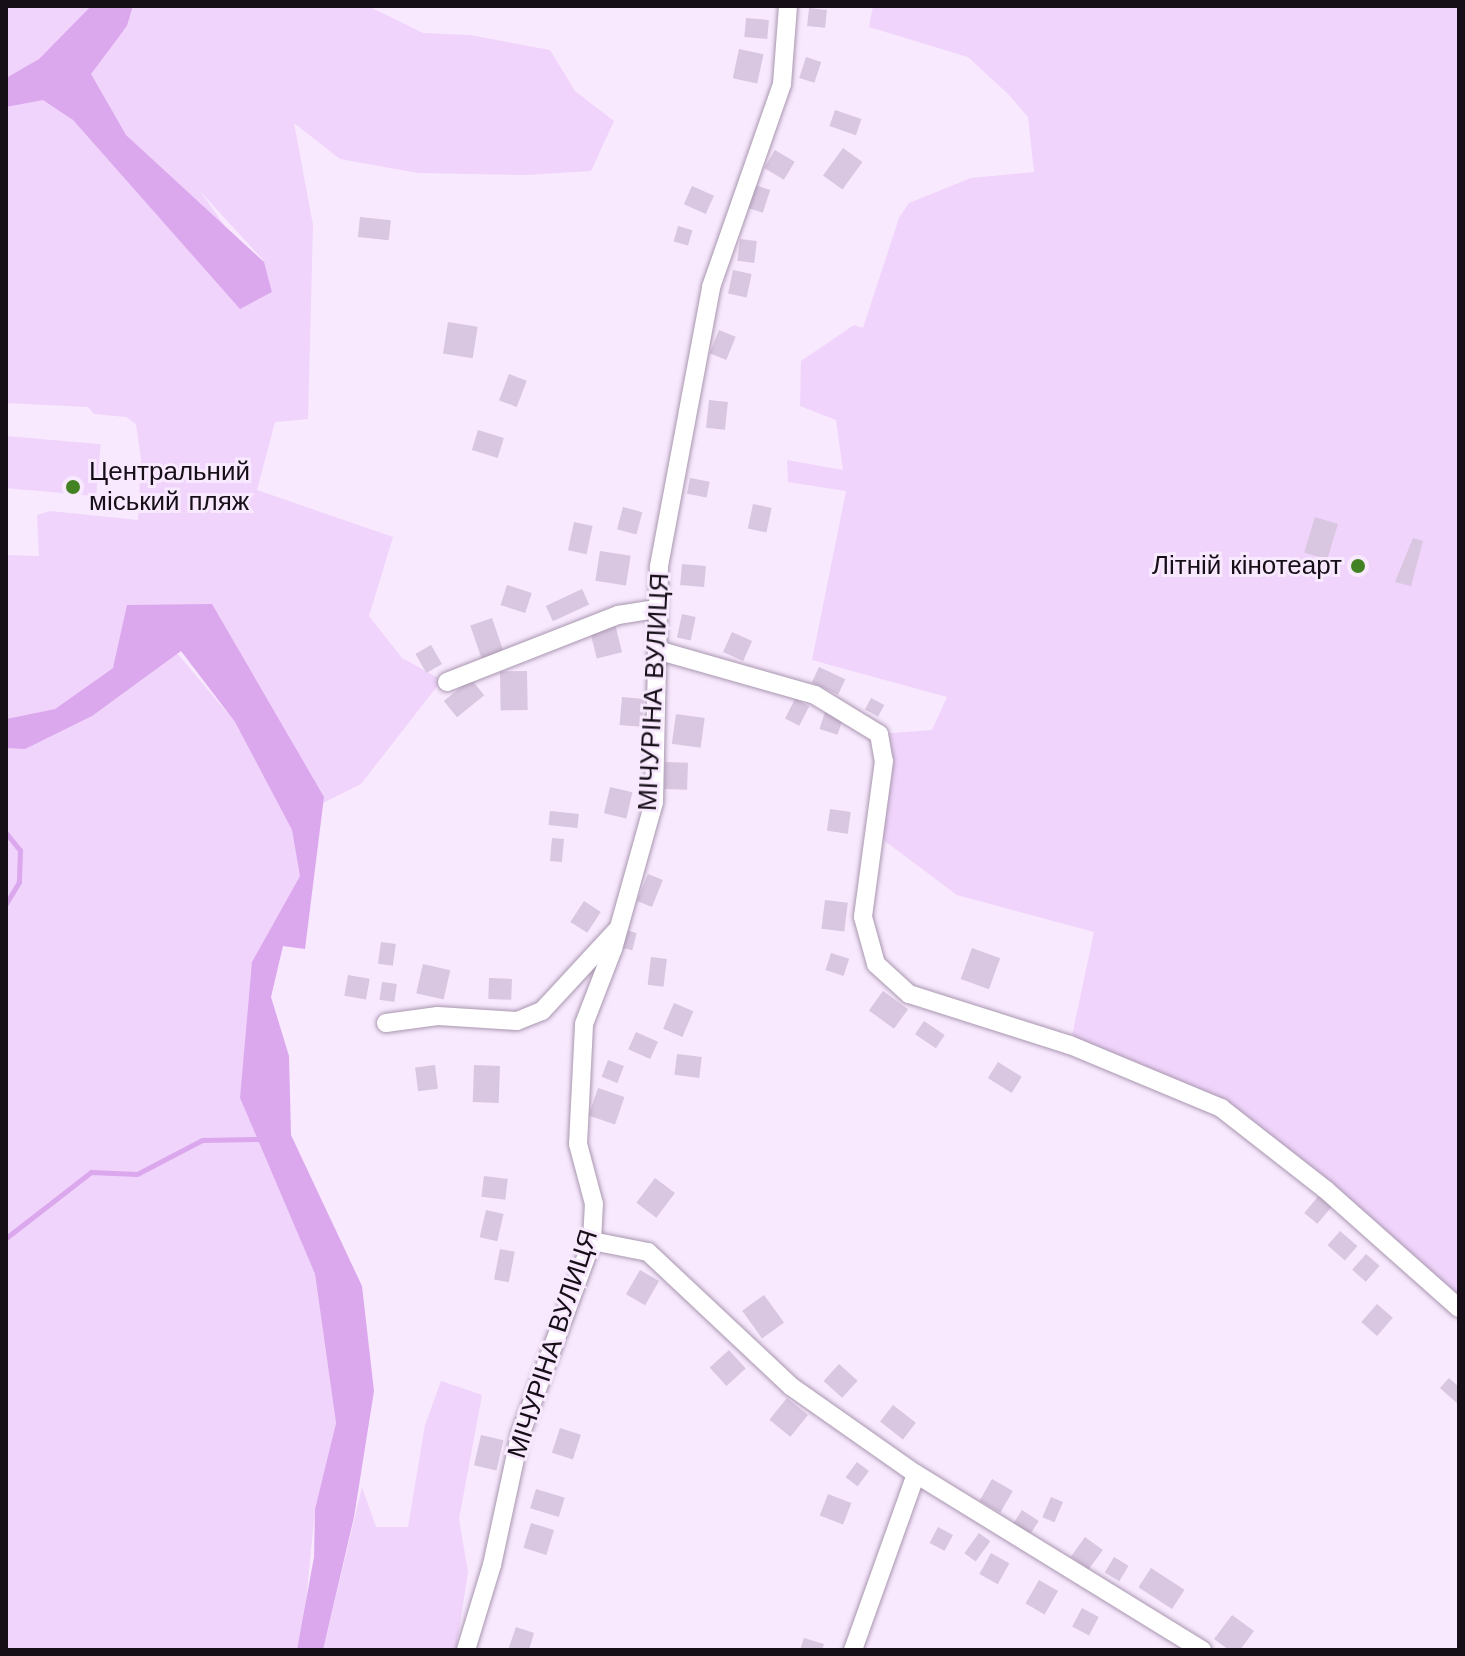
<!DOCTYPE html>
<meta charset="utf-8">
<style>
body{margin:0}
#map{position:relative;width:1465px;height:1656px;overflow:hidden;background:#f8e9fe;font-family:"Work Sans",sans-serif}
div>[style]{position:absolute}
.green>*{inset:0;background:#f0d4fb;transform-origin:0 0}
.water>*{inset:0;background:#dba8ed}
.stream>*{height:5px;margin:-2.5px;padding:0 2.5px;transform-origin:2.5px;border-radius:2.5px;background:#dba8ed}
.building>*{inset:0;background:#d9c6e0;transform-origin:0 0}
.roads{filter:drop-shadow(0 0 2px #a896af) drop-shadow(0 0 2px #a896af)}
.minor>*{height:18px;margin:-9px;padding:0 9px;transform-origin:9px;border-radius:9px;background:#fff}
.dots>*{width:22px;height:22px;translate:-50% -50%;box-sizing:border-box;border:4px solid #f8e9fe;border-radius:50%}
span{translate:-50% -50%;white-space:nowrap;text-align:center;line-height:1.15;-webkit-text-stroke:6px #f8e9fe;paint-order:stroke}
.poi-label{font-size:26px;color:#160f18}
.left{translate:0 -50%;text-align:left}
.right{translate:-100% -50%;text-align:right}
.street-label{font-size:26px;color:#160f18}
.frame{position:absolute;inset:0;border:8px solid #160f18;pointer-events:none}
</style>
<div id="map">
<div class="green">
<div style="clip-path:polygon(6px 6px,91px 6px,39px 59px,6px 78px)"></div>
<div style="clip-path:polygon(133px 6px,368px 6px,423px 33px,470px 35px,550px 50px,575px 91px,614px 121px,591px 171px,527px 175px,418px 173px,340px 159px,294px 123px,313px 225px,308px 419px,275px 422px,257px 490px,393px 537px,369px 616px,402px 658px,442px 680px,361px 784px,323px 803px,220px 627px,113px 668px,55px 709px,6px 719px,6px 555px,39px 556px,37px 515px,50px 511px,138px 520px,141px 459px,136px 424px,126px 417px,94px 414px,88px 407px,6px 403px,6px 106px,41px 96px,73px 120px,240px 308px,272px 292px,263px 260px,200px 191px,239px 246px,125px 139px,87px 73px,127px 27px)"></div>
<div style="clip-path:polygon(873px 6px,1459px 6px,1459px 1301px,1221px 1108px,1070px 1045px,1094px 932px,957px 895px,874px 833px,879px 734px,932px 730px,947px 697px,812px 660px,846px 491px,788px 482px,787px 460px,843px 470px,836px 420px,800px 406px,801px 361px,854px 325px,863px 328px,899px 218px,909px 203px,971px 178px,1034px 172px,1028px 117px,1008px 94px,968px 57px,869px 27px)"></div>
<div style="left:6px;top:436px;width:95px;height:52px;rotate:5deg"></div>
<div style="clip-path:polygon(177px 653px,235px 722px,292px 830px,302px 879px,281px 911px,240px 1098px,315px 1274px,336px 1423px,315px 1509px,305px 1612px,297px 1650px,6px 1650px,6px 747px,92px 713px)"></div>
<div style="clip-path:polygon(441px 1381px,482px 1395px,459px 1519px,468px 1572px,456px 1650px,323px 1650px,362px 1487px,376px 1527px,408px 1527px,425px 1425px)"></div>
</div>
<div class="water">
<div style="clip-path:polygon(91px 6px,133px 6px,127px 26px,91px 74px,126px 135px,264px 262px,272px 292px,240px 309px,73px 120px,43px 100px,6px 107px,6px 78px,39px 59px)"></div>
<div style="clip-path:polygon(212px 604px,324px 797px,305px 949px,283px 946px,271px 997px,289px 1056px,291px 1135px,362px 1286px,374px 1391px,354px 1517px,323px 1650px,297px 1650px,314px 1557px,315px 1509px,336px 1423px,315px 1274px,240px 1098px,252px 962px,300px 876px,292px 830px,235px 722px,181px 651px,92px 716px,25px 749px,6px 748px,6px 719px,55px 709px,113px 668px,127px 605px)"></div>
</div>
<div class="stream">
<div style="left:6px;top:833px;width:22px;rotate:51deg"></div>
<div style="left:20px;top:850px;width:32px;rotate:92deg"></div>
<div style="left:19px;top:882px;width:26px;rotate:121deg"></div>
<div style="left:6px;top:1238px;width:108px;rotate:-37.8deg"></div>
<div style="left:91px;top:1172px;width:46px;rotate:2.5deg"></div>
<div style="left:137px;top:1174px;width:73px;rotate:-27.6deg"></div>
<div style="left:202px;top:1140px;width:56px;rotate:-1deg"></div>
</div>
<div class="building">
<div style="left:809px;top:8px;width:18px;height:18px;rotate:6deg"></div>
<div style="left:746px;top:18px;width:23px;height:19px;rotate:5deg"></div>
<div style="left:739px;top:49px;width:25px;height:30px;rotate:12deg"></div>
<div style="left:806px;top:57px;width:16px;height:22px;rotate:18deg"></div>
<div style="left:835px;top:110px;width:28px;height:17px;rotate:19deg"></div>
<div style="left:843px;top:148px;width:24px;height:34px;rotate:36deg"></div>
<div style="left:775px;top:150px;width:23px;height:21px;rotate:31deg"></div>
<div style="left:755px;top:185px;width:16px;height:24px;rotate:18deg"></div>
<div style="left:692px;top:186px;width:24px;height:20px;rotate:24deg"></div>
<div style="left:360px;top:217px;width:31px;height:20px;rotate:6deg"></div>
<div style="left:678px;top:226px;width:15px;height:16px;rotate:16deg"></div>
<div style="left:740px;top:239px;width:17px;height:22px;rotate:7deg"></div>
<div style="left:733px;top:270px;width:19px;height:24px;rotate:12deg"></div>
<div style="left:448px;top:322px;width:30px;height:32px;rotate:9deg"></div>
<div style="left:719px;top:330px;width:18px;height:25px;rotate:22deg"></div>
<div style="left:509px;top:374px;width:19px;height:28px;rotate:21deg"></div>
<div style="left:709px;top:400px;width:19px;height:28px;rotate:6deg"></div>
<div style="left:478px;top:430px;width:27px;height:21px;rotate:17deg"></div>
<div style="left:690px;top:478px;width:20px;height:16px;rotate:11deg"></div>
<div style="left:753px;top:504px;width:19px;height:25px;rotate:12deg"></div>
<div style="left:623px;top:507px;width:20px;height:23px;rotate:15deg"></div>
<div style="left:1315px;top:517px;width:24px;height:37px;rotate:17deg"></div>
<div style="left:574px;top:522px;width:19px;height:29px;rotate:12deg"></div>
<div style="clip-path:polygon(1413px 538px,1423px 541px,1411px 586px,1395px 582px)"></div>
<div style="left:600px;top:551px;width:31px;height:30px;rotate:9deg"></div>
<div style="left:682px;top:564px;width:24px;height:21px;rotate:5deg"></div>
<div style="left:507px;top:585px;width:26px;height:21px;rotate:18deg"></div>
<div style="left:582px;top:589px;width:17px;height:40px;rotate:65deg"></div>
<div style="left:682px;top:614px;width:14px;height:24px;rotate:12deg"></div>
<div style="left:492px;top:618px;width:36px;height:23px;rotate:71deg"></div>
<div style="left:615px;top:624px;width:29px;height:26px;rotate:76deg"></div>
<div style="left:732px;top:632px;width:22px;height:22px;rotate:24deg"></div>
<div style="left:431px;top:645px;width:22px;height:18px;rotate:60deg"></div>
<div style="left:819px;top:667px;width:29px;height:17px;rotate:25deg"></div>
<div style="left:527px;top:671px;width:39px;height:27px;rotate:89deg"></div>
<div style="left:471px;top:679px;width:21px;height:35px;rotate:51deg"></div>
<div style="left:622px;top:697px;width:22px;height:28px;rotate:5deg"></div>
<div style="left:871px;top:698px;width:15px;height:13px;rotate:28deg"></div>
<div style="left:795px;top:699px;width:16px;height:22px;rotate:27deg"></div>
<div style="left:826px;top:709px;width:19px;height:21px;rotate:18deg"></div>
<div style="left:676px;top:714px;width:29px;height:30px;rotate:8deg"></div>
<div style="left:665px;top:762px;width:23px;height:27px;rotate:2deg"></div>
<div style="left:610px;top:787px;width:23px;height:27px;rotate:13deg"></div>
<div style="left:830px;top:809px;width:21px;height:22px;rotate:8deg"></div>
<div style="left:550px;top:811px;width:29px;height:14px;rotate:6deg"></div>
<div style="left:552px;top:838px;width:12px;height:23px;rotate:5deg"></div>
<div style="left:648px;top:874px;width:16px;height:29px;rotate:22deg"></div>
<div style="left:825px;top:900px;width:23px;height:29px;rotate:7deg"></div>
<div style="left:584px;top:901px;width:20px;height:25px;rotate:33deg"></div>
<div style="left:625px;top:930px;width:12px;height:18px;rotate:14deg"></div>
<div style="left:381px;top:942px;width:15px;height:22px;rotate:8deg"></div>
<div style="left:972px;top:948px;width:30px;height:33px;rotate:20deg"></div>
<div style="left:831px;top:953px;width:19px;height:18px;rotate:18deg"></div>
<div style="left:651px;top:957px;width:16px;height:28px;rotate:7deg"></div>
<div style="left:423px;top:964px;width:28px;height:30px;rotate:13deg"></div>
<div style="left:348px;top:975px;width:22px;height:21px;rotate:10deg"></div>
<div style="left:489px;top:978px;width:23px;height:21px;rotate:2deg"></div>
<div style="left:382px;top:982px;width:15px;height:18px;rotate:8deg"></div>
<div style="left:883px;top:991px;width:31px;height:24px;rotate:36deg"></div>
<div style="left:674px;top:1003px;width:21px;height:28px;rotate:23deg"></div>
<div style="left:924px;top:1021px;width:25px;height:16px;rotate:34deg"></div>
<div style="left:636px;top:1032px;width:24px;height:19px;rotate:24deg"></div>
<div style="left:677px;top:1054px;width:25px;height:21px;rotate:7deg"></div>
<div style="left:608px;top:1060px;width:17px;height:18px;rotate:21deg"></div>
<div style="left:998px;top:1062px;width:28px;height:19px;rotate:32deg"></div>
<div style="left:435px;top:1065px;width:24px;height:20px;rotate:83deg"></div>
<div style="left:474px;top:1065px;width:26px;height:37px;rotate:2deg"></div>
<div style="left:598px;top:1088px;width:28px;height:29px;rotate:19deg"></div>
<div style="left:484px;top:1176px;width:24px;height:21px;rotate:7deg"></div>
<div style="left:655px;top:1178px;width:25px;height:31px;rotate:37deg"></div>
<div style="left:1321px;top:1193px;width:17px;height:26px;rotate:40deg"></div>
<div style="left:486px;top:1210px;width:18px;height:28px;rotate:13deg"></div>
<div style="left:1340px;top:1231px;width:23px;height:19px;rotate:41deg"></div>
<div style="left:500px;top:1249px;width:15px;height:31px;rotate:11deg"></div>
<div style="left:1366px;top:1254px;width:18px;height:21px;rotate:41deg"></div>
<div style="left:640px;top:1270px;width:22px;height:28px;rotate:30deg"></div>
<div style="left:764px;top:1295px;width:34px;height:27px;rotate:54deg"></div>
<div style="left:1377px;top:1304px;width:21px;height:24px;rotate:41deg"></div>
<div style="left:729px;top:1350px;width:25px;height:26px;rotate:48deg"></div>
<div style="left:839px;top:1364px;width:25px;height:23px;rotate:42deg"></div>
<div style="clip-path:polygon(1449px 1378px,1459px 1387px,1459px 1405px,1440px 1388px)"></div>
<div style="left:787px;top:1398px;width:27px;height:28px;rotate:39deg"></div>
<div style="left:893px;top:1405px;width:29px;height:21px;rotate:38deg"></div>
<div style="left:560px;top:1428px;width:22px;height:26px;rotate:18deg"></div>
<div style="left:481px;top:1435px;width:23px;height:31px;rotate:13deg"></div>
<div style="left:857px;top:1462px;width:15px;height:19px;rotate:37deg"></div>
<div style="left:992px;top:1479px;width:24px;height:25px;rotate:30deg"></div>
<div style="left:536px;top:1489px;width:30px;height:20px;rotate:17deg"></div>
<div style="left:828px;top:1494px;width:25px;height:23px;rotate:21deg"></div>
<div style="left:1051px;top:1497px;width:13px;height:22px;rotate:23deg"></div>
<div style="left:1022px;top:1510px;width:20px;height:17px;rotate:33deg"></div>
<div style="left:531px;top:1523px;width:24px;height:26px;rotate:17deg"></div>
<div style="left:938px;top:1527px;width:17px;height:18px;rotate:28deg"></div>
<div style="left:979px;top:1533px;width:14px;height:25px;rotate:36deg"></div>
<div style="left:1085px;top:1537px;width:22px;height:24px;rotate:36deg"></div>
<div style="left:991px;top:1553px;width:21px;height:24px;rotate:29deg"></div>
<div style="left:1114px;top:1557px;width:17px;height:18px;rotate:31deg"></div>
<div style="left:1151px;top:1568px;width:40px;height:23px;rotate:33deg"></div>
<div style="left:1039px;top:1580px;width:22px;height:27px;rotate:30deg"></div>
<div style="left:1082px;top:1608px;width:19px;height:21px;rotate:28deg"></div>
<div style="clip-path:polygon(1232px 1615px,1254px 1631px,1240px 1650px,1229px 1650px,1214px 1639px)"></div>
<div style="clip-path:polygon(516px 1627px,534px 1633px,529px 1650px,508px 1650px)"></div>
<div style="clip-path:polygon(804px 1638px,824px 1644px,822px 1650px,800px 1650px)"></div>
</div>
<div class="roads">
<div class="minor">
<div style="left:657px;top:650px;width:164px;rotate:15.9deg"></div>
<div style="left:815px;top:695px;width:75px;rotate:31.4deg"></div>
<div style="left:879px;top:734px;width:27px;rotate:80deg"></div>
<div style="left:884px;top:761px;width:157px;rotate:97.7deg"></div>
<div style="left:863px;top:917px;width:49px;rotate:74.5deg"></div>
<div style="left:876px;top:964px;width:45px;rotate:42.3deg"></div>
<div style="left:909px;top:994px;width:169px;rotate:17.6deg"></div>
<div style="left:1070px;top:1045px;width:164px;rotate:22.6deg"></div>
<div style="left:1221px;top:1108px;width:133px;rotate:38deg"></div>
<div style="left:1326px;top:1190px;width:178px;rotate:41.6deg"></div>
<div style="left:447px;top:682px;width:184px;rotate:-21.4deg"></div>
<div style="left:618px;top:615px;width:39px;rotate:-9deg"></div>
<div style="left:386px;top:1023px;width:52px;rotate:-7.7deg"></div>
<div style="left:438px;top:1016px;width:79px;rotate:3.6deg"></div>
<div style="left:517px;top:1021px;width:27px;rotate:-22deg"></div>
<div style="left:542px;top:1011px;width:110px;rotate:-47.2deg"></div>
<div style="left:592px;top:1241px;width:57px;rotate:11.1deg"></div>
<div style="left:648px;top:1252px;width:197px;rotate:43.2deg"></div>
<div style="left:792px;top:1387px;width:151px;rotate:35.1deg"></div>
<div style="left:916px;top:1474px;width:336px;rotate:31.6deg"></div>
<div style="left:466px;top:1650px;width:89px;rotate:-73deg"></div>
<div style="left:492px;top:1565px;width:133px;rotate:-77.8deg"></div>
<div style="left:520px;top:1435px;width:207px;rotate:-69.6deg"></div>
<div style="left:592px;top:1241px;width:37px;rotate:-87deg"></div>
<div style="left:594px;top:1204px;width:62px;rotate:-104.9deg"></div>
<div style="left:578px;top:1144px;width:120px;rotate:-87.1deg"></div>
<div style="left:584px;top:1024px;width:80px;rotate:-68.9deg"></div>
<div style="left:613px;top:949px;width:153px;rotate:-74.4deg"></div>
<div style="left:654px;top:802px;width:236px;rotate:-88.8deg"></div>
<div style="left:659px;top:566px;width:284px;rotate:-79.4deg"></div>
<div style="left:711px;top:287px;width:215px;rotate:-70.7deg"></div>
<div style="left:782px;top:84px;width:78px;rotate:-85.6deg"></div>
<div style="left:853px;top:1650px;width:187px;rotate:-70.3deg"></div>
</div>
</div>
<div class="dots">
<div style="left:73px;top:487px;background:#438222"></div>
<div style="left:1358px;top:566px;background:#438222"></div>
</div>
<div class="poi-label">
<span class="left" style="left:89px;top:487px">Центральний<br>міський пляж</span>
<span class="right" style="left:1342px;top:566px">Літній кінотеарт</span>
</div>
<div class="street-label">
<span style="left:654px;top:692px;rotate:-87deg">МІЧУРІНА ВУЛИЦЯ</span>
<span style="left:553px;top:1344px;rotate:-72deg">МІЧУРІНА ВУЛИЦЯ</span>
</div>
<div class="frame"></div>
</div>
